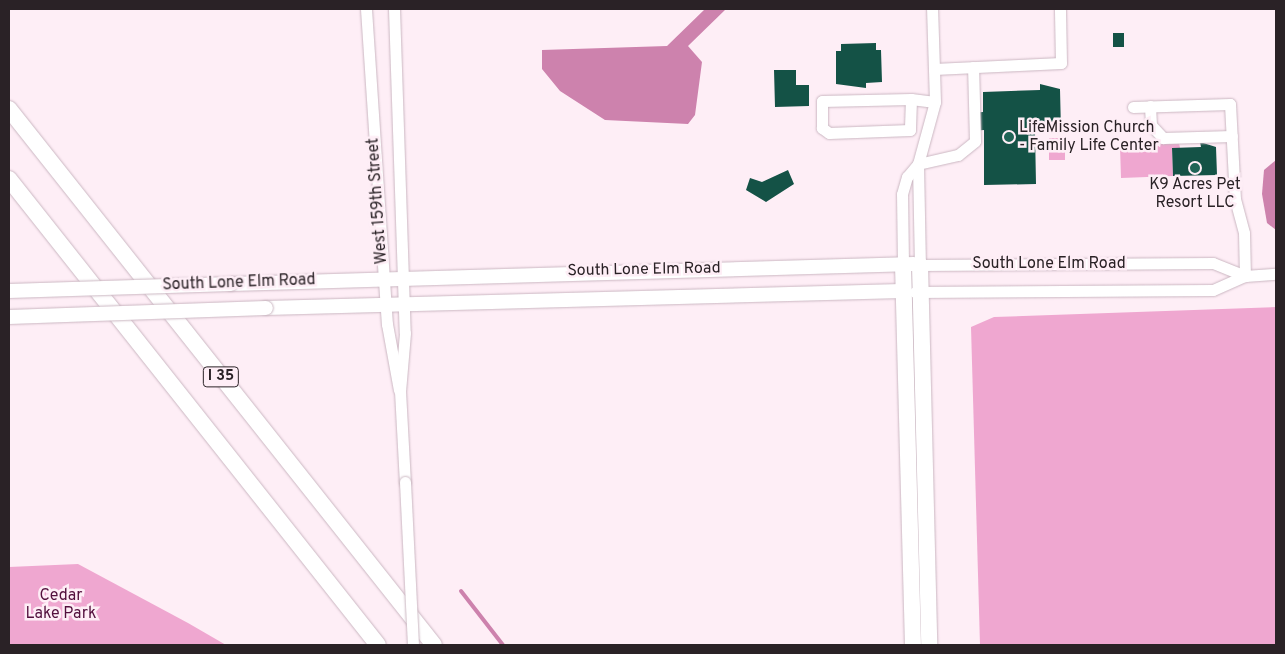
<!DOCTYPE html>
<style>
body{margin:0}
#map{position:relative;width:1285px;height:654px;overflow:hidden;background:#feeef6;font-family:Overpass,sans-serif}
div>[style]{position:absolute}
.green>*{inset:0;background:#efa7d0;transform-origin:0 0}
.water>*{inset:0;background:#cd82ad}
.stream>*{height:4px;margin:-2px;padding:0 2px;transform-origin:2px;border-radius:2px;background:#cd82ad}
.building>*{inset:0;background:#145246;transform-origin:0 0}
.roads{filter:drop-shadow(0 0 1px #cbb7c2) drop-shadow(0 0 1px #cbb7c2)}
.minor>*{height:11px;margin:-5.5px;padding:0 5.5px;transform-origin:5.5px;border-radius:5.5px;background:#fff}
.major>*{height:14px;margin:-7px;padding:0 7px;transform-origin:7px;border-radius:7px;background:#fff}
.highway>*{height:16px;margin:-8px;padding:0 8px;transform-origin:8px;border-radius:8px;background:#fff}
.bridges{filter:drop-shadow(0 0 1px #cbb7c2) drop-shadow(0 0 1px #cbb7c2)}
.minor-bridge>*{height:11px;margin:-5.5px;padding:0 5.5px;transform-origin:5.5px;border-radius:5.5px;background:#fff}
.major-bridge>*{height:14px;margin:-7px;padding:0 7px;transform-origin:7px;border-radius:7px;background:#fff}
.dots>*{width:14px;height:14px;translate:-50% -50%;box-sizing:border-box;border:2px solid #feeef6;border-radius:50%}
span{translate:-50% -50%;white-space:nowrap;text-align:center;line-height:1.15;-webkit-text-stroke:5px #feeef6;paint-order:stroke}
.shield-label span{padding:1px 4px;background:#feeef6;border:1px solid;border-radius:4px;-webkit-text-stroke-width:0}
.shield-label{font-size:15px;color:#2a2226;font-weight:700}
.poi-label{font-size:16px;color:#2a2226}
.left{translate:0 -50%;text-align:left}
.street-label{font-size:16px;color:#2a2226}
.park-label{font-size:16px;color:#53103d}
.frame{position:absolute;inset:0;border:10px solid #2a2226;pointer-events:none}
</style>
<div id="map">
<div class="green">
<div style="left:1049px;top:138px;width:16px;height:22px"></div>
<div style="clip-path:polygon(1179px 143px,1180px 148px,1172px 149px,1173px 176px,1121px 178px,1120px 146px)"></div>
<div style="clip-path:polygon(1276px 307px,1276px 645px,980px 645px,971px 327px,994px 317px)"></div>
<div style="clip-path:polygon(78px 564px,188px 623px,226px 645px,9px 645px,9px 567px)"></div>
</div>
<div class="water">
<div style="clip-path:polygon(705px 9px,726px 9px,688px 46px,702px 62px,695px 115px,688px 124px,605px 120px,560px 91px,542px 69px,542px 50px,667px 46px)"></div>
<div style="clip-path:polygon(1276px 160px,1276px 230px,1267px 223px,1262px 194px,1264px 170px)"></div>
</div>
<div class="stream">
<div style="left:461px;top:591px;width:68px;rotate:52.1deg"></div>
</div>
<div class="building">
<div style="left:1124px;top:33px;width:14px;height:11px;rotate:90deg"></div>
<div style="clip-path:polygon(876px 43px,876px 50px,881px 50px,882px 82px,866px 83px,866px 88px,836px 84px,836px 51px,841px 51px,841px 44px)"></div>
<div style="clip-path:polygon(774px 70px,796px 70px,796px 85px,809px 85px,809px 106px,775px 107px)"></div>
<div style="clip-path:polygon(1040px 84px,1060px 89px,1061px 131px,1035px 132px,1036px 184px,984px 185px,984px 130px,971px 131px,970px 113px,983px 112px,983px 92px,1040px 90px)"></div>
<div style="clip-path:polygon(1200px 142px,1216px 147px,1217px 175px,1173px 176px,1172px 148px,1201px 147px)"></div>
<div style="clip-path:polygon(788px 170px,794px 184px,766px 202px,746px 190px,750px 178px,762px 182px)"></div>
</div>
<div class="roads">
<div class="minor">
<div style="left:366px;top:9px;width:316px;rotate:86.2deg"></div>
<div style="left:387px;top:324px;width:67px;rotate:79.7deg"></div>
<div style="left:394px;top:9px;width:324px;rotate:88.1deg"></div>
<div style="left:405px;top:333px;width:58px;rotate:94.9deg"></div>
<div style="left:400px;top:391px;width:91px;rotate:86.9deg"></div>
<div style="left:934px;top:69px;width:127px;rotate:-2.7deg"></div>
<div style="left:1061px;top:63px;width:54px;rotate:-91.1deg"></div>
<div style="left:911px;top:99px;width:31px;rotate:92deg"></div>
<div style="left:910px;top:130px;width:81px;rotate:177.9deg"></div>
<div style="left:829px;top:133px;width:9px;rotate:-144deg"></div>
<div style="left:822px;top:128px;width:27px;rotate:-90deg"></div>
<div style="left:822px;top:101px;width:89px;rotate:-1.3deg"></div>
<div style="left:911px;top:99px;width:24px;rotate:7deg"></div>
<div style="left:1150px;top:106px;width:19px;rotate:87deg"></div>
<div style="left:1151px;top:125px;width:18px;rotate:47deg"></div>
<div style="left:1163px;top:138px;width:69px;rotate:-1.7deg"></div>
<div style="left:1133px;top:107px;width:97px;rotate:-1.8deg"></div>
<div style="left:1230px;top:104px;width:95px;rotate:87deg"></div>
<div style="left:1235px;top:199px;width:35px;rotate:75deg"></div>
<div style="left:1244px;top:233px;width:43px;rotate:88.7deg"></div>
<div style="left:918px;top:164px;width:101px;rotate:88.9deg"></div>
<div style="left:920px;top:265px;width:293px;rotate:-0.4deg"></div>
<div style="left:1213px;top:263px;width:35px;rotate:22deg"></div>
<div style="left:1245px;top:276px;width:31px;rotate:-4deg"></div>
<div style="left:918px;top:164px;width:41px;rotate:-12.7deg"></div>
<div style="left:958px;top:155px;width:22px;rotate:-39deg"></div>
<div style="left:975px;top:141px;width:74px;rotate:-91.5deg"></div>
<div style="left:903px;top:264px;width:70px;rotate:-90.8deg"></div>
<div style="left:902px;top:194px;width:18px;rotate:-74deg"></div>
<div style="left:907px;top:177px;width:17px;rotate:-50deg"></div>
<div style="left:918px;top:164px;width:64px;rotate:-74.7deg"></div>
<div style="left:935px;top:102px;width:93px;rotate:-91.8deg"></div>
<div style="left:915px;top:292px;width:298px;rotate:-0.4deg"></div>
<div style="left:1213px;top:290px;width:35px;rotate:-24deg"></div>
</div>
<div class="major">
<div style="left:231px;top:284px;width:683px;rotate:-1.68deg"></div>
<div style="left:266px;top:308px;width:636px;rotate:-1.53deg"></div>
</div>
<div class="highway">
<div style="left:9px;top:109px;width:684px;rotate:51.59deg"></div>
<div style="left:9px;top:179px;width:594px;rotate:51.63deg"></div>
<div style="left:903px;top:264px;width:381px;rotate:88.5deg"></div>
<div style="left:920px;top:265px;width:380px;rotate:88.6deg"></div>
</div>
</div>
<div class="bridges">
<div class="minor-bridge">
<div style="left:405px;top:482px;width:163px;rotate:87.2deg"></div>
</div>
<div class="major-bridge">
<div style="left:9px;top:291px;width:222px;rotate:-1.8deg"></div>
<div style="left:9px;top:317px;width:257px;rotate:-2deg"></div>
</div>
</div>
<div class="dots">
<div style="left:1009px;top:137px;background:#1f6456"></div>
<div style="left:1195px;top:168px;background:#1f6456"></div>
</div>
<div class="shield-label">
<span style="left:221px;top:377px">I 35</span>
</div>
<div class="poi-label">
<span class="left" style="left:1019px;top:137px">LifeMission Church<br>- Family Life Center</span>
<span style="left:1195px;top:194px">K9 Acres Pet<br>Resort LLC</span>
</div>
<div class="street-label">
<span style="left:378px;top:201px;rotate:-94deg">West 159th Street</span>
<span style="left:1049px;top:264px">South Lone Elm Road</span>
<span style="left:644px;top:270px;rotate:-1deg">South Lone Elm Road</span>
<span style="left:239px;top:283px;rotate:-2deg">South Lone Elm Road</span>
</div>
<div class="park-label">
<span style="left:61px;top:605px">Cedar<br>Lake Park</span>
</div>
<div class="frame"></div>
</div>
